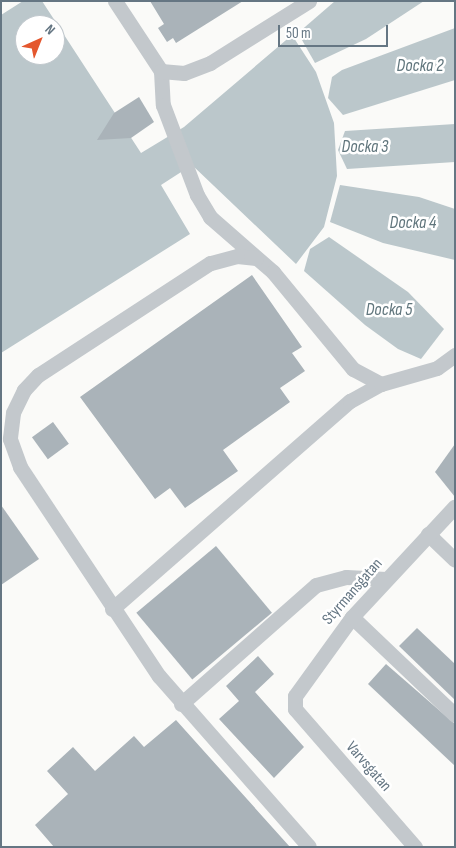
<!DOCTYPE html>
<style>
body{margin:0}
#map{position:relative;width:456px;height:848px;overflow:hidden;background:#fafaf8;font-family:"Sofia Sans Condensed",sans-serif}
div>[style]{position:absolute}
.water>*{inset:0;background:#bbc7cb}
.building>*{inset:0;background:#aab3b9;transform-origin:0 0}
.minor>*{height:15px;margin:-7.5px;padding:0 7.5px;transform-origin:7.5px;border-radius:7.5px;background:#c3c8cc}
span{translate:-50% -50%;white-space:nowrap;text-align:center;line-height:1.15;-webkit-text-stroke:5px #fff;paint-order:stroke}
.street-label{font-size:16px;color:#657683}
.water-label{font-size:18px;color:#60757c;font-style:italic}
.frame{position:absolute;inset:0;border:2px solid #657683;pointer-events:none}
.north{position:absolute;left:15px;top:15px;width:50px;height:50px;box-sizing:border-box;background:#fff;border:1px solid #c1c8cd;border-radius:50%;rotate:44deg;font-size:14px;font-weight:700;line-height:20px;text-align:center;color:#657683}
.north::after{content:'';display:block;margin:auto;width:18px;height:22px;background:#e4572e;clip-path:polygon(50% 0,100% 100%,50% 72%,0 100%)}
.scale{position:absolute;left:278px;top:25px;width:110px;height:22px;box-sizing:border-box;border:2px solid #657683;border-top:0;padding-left:6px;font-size:15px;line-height:18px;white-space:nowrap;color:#657683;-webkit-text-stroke:4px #fff;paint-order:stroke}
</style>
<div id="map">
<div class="water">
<div style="clip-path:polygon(evenodd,23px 1px,42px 1px,141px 153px,184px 127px,292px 35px,316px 72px,334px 123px,337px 176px,324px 227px,296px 264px,192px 165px,161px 185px,190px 234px,1px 353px,1px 15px,23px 1px,25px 25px,55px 25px,55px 55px,25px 55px,25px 25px)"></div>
<div style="clip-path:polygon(335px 1px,424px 1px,366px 39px,315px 63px,298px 33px)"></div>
<div style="clip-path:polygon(455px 28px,455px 80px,343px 115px,328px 98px,332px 77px,342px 70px)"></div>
<div style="clip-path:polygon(455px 124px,455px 162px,347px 169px,338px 150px,345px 131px)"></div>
<div style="clip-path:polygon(340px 185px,419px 197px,455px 209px,455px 260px,383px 243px,330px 222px)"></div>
<div style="clip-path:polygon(329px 237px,408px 292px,444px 329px,421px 359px,398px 349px,365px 325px,304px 271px,310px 249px)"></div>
</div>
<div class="building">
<div style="clip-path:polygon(150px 1px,243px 1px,176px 43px,173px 38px,167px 42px,158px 28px,164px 24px)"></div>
<div style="clip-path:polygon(139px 97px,154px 122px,131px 138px,97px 140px,114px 113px)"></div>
<div style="clip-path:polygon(252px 275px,302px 347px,292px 353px,305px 371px,280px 388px,290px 402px,223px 450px,238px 471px,185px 508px,170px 488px,155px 499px,80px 397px)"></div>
<div style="left:53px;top:422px;width:27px;height:26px;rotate:54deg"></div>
<div style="clip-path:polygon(455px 444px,455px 497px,435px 472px)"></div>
<div style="clip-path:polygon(1px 505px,39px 559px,1px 585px)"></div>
<div style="left:216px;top:546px;width:87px;height:104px;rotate:50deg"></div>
<div style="clip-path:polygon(417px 628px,455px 664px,455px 700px,399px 646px)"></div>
<div style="clip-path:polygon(258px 656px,274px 674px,255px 692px,304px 747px,274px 778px,219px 719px,239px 701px,226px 686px)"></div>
<div style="clip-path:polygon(386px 664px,455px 724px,455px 766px,368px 684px)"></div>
<div style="clip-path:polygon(176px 720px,290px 847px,54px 847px,35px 825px,68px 794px,47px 771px,73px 747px,95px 771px,134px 736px,144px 747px)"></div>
</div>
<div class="minor">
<div style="left:115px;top:1px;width:84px;rotate:56.7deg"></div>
<div style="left:161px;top:71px;width:34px;rotate:87deg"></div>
<div style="left:163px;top:105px;width:96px;rotate:69.3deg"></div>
<div style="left:197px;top:195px;width:26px;rotate:59deg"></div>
<div style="left:210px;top:217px;width:84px;rotate:41.1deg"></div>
<div style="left:273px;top:272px;width:126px;rotate:50.5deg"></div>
<div style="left:353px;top:369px;width:32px;rotate:28deg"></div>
<div style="left:161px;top:71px;width:23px;rotate:5deg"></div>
<div style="left:184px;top:73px;width:28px;rotate:-21deg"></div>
<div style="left:210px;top:63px;width:117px;rotate:-32.1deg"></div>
<div style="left:256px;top:258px;width:19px;rotate:-174deg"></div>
<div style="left:237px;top:256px;width:28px;rotate:165deg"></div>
<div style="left:210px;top:263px;width:205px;rotate:146.9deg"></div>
<div style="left:38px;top:375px;width:21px;rotate:133deg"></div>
<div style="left:24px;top:390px;width:25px;rotate:116deg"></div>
<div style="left:13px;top:413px;width:26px;rotate:97deg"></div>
<div style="left:10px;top:439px;width:30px;rotate:70deg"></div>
<div style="left:20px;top:467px;width:251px;rotate:56.4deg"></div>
<div style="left:159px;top:676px;width:227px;rotate:48.7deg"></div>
<div style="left:428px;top:534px;width:37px;rotate:44deg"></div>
<div style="left:112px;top:609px;width:316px;rotate:-41.2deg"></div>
<div style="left:350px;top:401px;width:35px;rotate:-29deg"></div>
<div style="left:381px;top:384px;width:58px;rotate:-15.9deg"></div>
<div style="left:437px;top:368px;width:22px;rotate:-36deg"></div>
<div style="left:352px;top:617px;width:142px;rotate:43.6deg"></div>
<div style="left:181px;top:704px;width:180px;rotate:-41.4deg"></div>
<div style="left:316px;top:585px;width:31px;rotate:-15deg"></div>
<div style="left:346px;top:577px;width:40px;rotate:2.9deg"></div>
<div style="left:415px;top:847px;width:183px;rotate:-131deg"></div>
<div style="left:295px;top:709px;width:13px;rotate:-90deg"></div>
<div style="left:295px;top:696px;width:97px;rotate:-54.2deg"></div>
<div style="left:352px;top:617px;width:151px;rotate:-47.1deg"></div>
</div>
<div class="street-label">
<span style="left:353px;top:592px;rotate:-49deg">Styrmansgatan</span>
<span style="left:368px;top:767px;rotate:49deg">Varvsgatan</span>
</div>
<div class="water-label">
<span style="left:420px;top:66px">Docka 2</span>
<span style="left:365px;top:147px">Docka 3</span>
<span style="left:413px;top:223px">Docka 4</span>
<span style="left:389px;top:310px">Docka 5</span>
</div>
<div class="frame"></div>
<div class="north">N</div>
<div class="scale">50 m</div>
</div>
